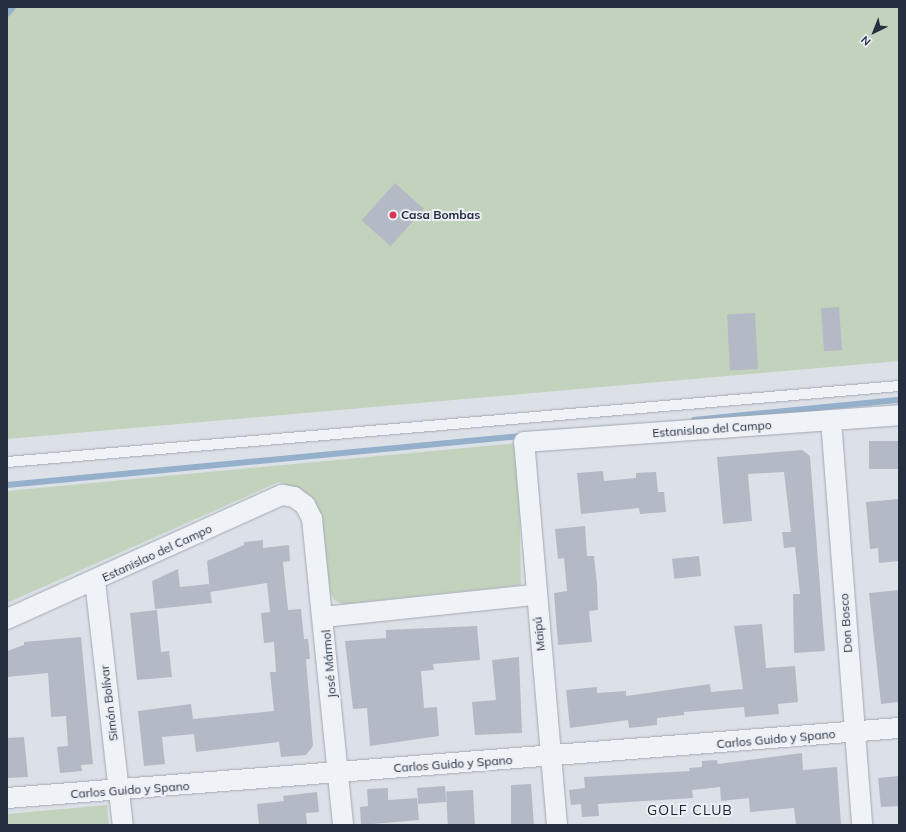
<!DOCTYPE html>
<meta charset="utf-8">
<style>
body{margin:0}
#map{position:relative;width:906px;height:832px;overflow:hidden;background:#dce1e8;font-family:Mulish,sans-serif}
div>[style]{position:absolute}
.green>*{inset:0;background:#c3d2bd}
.stream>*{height:5.5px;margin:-2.75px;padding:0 2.75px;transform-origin:2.75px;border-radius:2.75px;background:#94b0cb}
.building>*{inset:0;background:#b3bac5;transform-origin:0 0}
.roads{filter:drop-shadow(0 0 1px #a1a8b2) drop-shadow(0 0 1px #a1a8b2)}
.lane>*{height:10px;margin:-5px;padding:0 5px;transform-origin:5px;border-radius:5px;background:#eff2f6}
.street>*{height:20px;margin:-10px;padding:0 10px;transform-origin:10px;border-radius:10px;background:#eff2f6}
.dots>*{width:11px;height:11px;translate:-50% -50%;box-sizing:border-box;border:2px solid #ecf0f5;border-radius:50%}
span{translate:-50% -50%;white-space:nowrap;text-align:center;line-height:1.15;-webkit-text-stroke:4px #ecf0f5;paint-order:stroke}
.poi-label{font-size:12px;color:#252f3f;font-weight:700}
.left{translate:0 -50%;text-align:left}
.street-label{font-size:12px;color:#252f3f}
.quarter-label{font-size:14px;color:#17202f;letter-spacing:1px}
.frame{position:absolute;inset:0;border:8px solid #252f3f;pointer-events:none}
.north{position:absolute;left:854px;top:12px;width:40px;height:40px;-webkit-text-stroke:3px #ecf0f5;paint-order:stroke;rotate:223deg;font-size:11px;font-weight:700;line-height:16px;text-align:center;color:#252f3f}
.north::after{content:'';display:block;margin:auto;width:14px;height:18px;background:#252f3f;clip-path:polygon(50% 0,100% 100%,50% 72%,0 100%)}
</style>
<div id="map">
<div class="green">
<div style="clip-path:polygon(7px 7px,899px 7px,899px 361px,7px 439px)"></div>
<div style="clip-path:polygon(518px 443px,521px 585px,343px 604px,334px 600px,330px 590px,321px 515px,314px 500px,303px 491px,279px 482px,7px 603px,7px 491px)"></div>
<div style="clip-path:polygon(107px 805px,109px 825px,7px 825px,7px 814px)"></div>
</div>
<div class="stream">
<div style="left:7px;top:14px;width:9px;rotate:-49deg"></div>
<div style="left:694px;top:420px;width:206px;rotate:-5.6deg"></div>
<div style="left:7px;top:485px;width:517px;rotate:-5.44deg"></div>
</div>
<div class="building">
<div style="left:395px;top:183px;width:39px;height:50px;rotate:42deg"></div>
<div style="left:839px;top:307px;width:43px;height:18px;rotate:86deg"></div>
<div style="left:755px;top:313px;width:56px;height:28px;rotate:87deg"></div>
<div style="left:899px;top:441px;width:28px;height:30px;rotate:90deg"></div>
<div style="clip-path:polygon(802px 450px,810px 456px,825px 651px,794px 653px,793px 594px,800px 594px,795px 547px,784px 548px,782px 532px,791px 532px,784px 472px,748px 474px,752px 521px,723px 524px,717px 457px)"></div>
<div style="clip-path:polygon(603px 471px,604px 481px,636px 478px,636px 473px,656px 472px,658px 492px,664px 492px,666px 512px,640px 514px,639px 508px,581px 514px,577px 473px)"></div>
<div style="clip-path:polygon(899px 499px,899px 561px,879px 563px,878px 548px,870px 549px,866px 502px)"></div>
<div style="clip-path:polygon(585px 526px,587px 556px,594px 556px,597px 584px,598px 610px,589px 611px,592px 642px,558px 645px,554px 593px,567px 591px,564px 558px,558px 559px,555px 529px)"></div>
<div style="clip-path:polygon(263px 540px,263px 548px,289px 545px,290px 561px,283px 562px,288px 610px,301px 609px,304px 639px,308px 639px,310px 659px,306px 659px,313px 746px,306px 755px,281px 757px,279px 742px,196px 752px,194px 734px,162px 737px,165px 764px,144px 766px,138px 711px,191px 704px,193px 719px,274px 711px,270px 672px,276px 672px,274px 642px,264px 643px,261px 613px,270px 612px,267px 583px,210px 592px,207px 561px,244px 545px,244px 542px)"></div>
<div style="left:699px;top:556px;width:20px;height:27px;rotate:84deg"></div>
<div style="clip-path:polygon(178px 569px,180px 587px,209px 584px,212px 603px,155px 609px,152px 581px)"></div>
<div style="clip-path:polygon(899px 590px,899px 702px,881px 704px,869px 593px)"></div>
<div style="clip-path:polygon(157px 610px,161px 652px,169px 651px,172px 677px,137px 680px,130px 613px)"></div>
<div style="clip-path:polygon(762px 624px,766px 668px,795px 666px,798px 702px,778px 704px,779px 714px,745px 717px,744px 707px,684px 712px,684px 715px,657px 718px,657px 725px,629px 728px,628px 720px,570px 728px,566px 690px,597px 687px,597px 693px,626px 691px,626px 696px,710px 684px,711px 692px,743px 689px,734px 626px)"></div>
<div style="clip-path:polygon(477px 626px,480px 660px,433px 664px,434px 670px,421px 671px,424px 708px,437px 707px,439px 736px,370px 746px,367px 708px,353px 709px,345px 641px,386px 638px,386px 630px)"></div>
<div style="clip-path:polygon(81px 637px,93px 764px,81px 765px,82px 771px,60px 773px,57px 747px,68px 746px,66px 716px,51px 717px,48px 673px,7px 677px,7px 651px,24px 645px,24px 642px)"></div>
<div style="clip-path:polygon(519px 657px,522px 733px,475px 735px,472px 702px,496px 700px,492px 660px)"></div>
<div style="clip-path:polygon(24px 737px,28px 777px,7px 778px,7px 738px)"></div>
<div style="clip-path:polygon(802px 753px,803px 770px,837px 767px,841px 825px,796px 825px,794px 808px,750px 812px,749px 798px,721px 801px,720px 787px,692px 790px,693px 798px,598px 804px,599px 816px,582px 817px,581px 804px,571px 805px,569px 790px,585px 788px,584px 777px,690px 771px,689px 768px,702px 767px,702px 761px,717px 760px,718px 764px)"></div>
<div style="clip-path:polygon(899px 776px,899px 806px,881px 807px,878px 778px)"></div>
<div style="clip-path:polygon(531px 784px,534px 825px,511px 825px,511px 785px)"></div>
<div style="left:445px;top:786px;width:16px;height:28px;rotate:86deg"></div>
<div style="clip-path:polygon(388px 788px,388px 800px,417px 798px,419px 820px,361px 825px,360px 807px,368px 806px,367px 789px)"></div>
<div style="left:473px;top:790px;width:35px;height:27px;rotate:87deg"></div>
<div style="clip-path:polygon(317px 792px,319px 812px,306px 813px,307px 825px,259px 825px,257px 804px,284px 801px,283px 796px)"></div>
</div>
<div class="roads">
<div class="lane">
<div style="left:7px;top:462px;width:895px;rotate:-4.87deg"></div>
</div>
<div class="street">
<div style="left:831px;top:420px;width:406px;rotate:85.6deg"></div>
<div style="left:95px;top:581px;width:246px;rotate:83.5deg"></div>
<div style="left:324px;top:617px;width:212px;rotate:-6deg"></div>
<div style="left:7px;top:619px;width:302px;rotate:-24.3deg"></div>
<div style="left:282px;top:495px;width:12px;rotate:9deg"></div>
<div style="left:294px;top:497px;width:14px;rotate:36deg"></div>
<div style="left:305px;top:505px;width:16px;rotate:63deg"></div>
<div style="left:312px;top:519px;width:308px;rotate:84.2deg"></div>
<div style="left:7px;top:798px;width:895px;rotate:-4.49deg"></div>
<div style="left:557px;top:825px;width:384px;rotate:-94.9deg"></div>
<div style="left:524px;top:442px;width:376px;rotate:-4.1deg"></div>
</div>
</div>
<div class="dots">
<div style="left:393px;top:215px;background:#d83652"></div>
</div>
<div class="poi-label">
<span class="left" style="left:401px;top:215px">Casa Bombas</span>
</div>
<div class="street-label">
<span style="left:712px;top:429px;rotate:-4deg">Estanislao del Campo</span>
<span style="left:157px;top:553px;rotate:-25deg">Estanislao del Campo</span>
<span style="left:846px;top:623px;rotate:-94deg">Don Bosco</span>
<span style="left:539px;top:634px;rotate:-96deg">Maipú</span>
<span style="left:329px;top:664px;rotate:-95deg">José Mármol</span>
<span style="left:109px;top:703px;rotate:-97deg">Simón Bolívar</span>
<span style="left:776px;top:739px;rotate:-5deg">Carlos Guido y Spano</span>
<span style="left:453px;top:764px;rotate:-4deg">Carlos Guido y Spano</span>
<span style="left:130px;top:790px;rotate:-4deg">Carlos Guido y Spano</span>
</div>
<div class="quarter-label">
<span style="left:690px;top:810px">GOLF CLUB</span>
</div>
<div class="frame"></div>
<div class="north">N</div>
</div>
